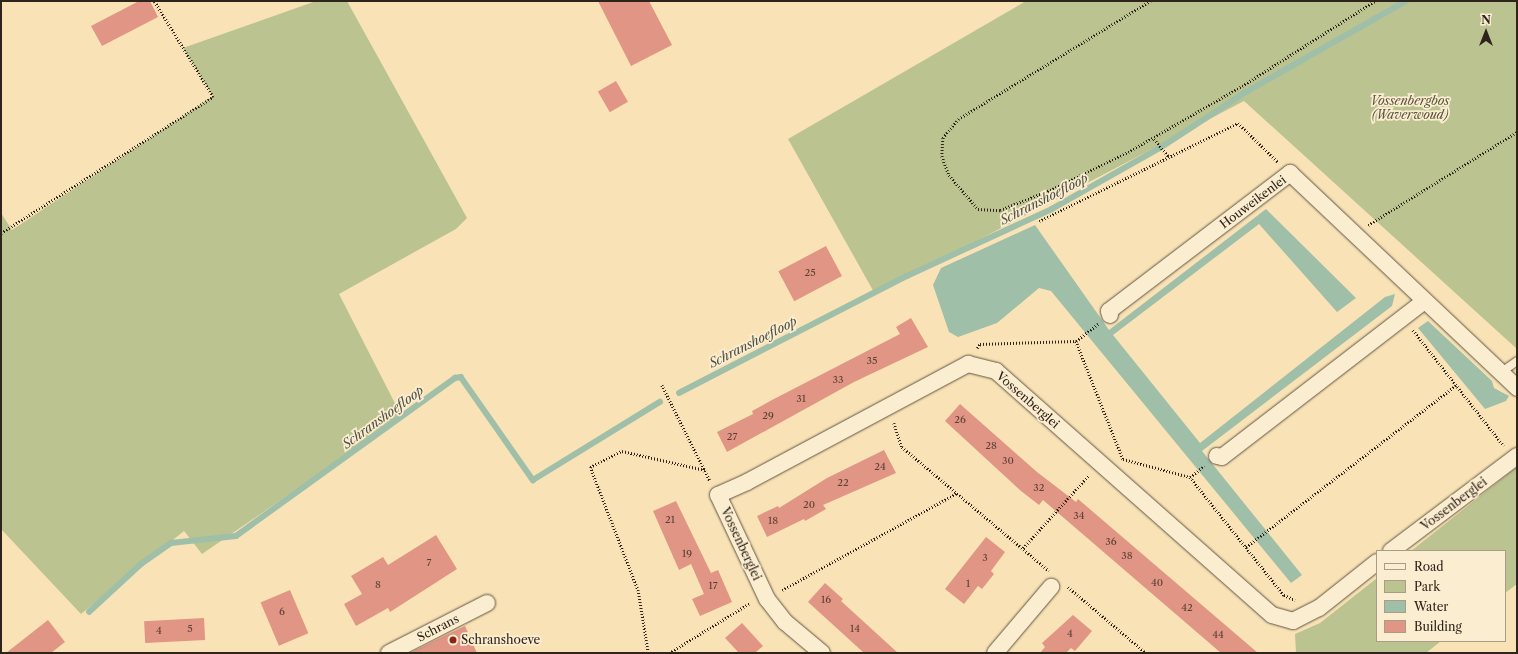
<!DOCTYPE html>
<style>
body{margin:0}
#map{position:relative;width:1518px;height:654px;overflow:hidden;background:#f9e3b6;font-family:"Libre Caslon Text",serif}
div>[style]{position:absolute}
.green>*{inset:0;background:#bbc490}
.water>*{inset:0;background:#9fbfa8}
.stream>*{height:5.5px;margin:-2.75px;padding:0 2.75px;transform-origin:2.75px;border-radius:2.75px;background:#9fbfa8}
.building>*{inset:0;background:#e19585;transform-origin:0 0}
.path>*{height:2.5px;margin-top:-1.25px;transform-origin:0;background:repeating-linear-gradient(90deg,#2f241c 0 1px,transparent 0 3px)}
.roads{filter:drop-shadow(0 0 1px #625442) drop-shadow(0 0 1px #625442)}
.service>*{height:8px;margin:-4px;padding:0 4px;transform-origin:4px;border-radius:4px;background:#fbedd0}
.minor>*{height:16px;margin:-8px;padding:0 8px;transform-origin:8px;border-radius:8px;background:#fbedd0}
.dots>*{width:11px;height:11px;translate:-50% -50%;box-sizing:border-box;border:2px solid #fbedd0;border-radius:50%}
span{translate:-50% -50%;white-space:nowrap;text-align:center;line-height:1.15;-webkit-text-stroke:3.5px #fbedd0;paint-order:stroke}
.number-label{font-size:10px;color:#5c4036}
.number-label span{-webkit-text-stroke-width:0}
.park-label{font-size:12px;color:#59543f;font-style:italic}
.street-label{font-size:12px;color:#2f241c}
.poi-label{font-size:12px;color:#2f241c}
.left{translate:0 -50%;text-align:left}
.water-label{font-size:13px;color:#515246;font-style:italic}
.frame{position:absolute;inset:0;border:2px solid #2f241c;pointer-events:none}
.legend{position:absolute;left:1376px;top:550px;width:130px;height:92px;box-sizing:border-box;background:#fbedd0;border:1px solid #a99d88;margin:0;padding:5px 7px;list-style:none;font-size:12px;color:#2f241c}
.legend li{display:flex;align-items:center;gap:8px;height:20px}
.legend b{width:20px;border:1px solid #a99d88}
.north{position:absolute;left:1466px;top:12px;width:40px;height:40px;-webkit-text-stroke:3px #fbedd0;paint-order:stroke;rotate:0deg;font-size:11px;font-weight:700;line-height:16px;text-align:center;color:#2f241c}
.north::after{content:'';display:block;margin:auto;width:14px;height:18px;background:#2f241c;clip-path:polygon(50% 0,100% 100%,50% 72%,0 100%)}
</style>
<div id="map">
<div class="green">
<div style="clip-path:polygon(316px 1px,347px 1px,467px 218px,456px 229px,339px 294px,402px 417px,202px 554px,184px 531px,81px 614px,1px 529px,1px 213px,12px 230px,213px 96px,183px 48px)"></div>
<div style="clip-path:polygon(1026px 1px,1517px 1px,1517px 349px,1244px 101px,875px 294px,788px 139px)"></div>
<div style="clip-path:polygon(1517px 467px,1517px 584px,1505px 593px,1505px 551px,1411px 551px)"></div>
<div style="clip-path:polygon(1377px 578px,1377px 641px,1441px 641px,1426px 653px,1296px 653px,1295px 634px,1320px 623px)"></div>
</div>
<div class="water">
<div style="clip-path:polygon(1266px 209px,1356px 298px,1337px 312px,1259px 224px,1113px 335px,1200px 443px,1385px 297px,1395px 294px,1392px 306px,1202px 451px,1302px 575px,1291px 583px,1051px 291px,1039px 288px,997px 323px,958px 337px,949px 332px,933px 285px,941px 268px,1035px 225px,1109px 330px)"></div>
<div style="clip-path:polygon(1428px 321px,1492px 381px,1494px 388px,1509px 396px,1506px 401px,1485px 409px,1418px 328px)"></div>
</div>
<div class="stream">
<div style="left:679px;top:393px;width:256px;rotate:-27.2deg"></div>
<div style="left:907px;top:276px;width:160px;rotate:-24.8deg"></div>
<div style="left:1052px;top:209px;width:124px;rotate:-29.5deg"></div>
<div style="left:1160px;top:148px;width:103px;rotate:-33.1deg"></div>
<div style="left:1246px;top:92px;width:184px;rotate:-29.6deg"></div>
<div style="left:89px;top:612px;width:71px;rotate:-42.7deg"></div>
<div style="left:141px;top:564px;width:37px;rotate:-35deg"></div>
<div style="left:171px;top:543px;width:65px;rotate:-6.1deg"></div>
<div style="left:236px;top:536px;width:270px;rotate:-35.8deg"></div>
<div style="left:455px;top:378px;width:6px;rotate:-9deg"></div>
<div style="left:461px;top:377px;width:126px;rotate:55deg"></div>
<div style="left:533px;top:480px;width:149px;rotate:-31.6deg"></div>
</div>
<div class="building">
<div style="clip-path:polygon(139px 1px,150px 1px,158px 17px,102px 46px,91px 26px)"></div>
<div style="clip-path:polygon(598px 1px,649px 1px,672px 45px,631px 66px)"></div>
<div style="left:616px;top:81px;width:24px;height:21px;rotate:60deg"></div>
<div style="left:826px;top:246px;width:34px;height:54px;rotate:62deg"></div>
<div style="clip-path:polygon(911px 318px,928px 347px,854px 382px,727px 452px,717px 432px,753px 414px,752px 411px,772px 400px,900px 334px,896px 327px)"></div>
<div style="clip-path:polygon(960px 404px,1037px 472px,1076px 502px,1078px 499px,1258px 653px,1221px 653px,1043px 500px,1039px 505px,1021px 491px,945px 421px)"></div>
<div style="clip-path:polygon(884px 450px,896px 473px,823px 505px,826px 509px,805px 521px,804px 519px,767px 537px,757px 516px,778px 506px,779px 508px,827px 478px)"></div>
<div style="clip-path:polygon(676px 501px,711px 573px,718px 570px,732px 602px,700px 616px,692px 599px,704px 594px,691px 564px,679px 570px,653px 511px)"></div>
<div style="clip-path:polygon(436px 535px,457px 569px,390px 612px,388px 608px,356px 626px,344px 604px,362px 594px,351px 576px,383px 557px,388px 565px)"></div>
<div style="clip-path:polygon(986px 537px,1005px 552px,991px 571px,994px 574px,982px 589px,978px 586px,964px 604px,945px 589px)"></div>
<div style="clip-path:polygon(825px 583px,843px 599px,841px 601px,898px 653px,864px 653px,808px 602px)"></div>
<div style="left:290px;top:590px;width:47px;height:32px;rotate:67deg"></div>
<div style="clip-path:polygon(1073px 615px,1092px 631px,1075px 651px,1071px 648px,1066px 653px,1040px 653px,1045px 647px,1042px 643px)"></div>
<div style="left:204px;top:618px;width:22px;height:60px;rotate:87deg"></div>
<div style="clip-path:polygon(48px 620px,65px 642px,51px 653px,6px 653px)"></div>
<div style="clip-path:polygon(742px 623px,763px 646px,755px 653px,739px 653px,725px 638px)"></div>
<div style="clip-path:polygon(465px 626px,477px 653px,410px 653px,442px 637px)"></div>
</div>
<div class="path">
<div style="left:1151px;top:1px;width:225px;rotate:148.4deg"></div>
<div style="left:959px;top:119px;width:25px;rotate:130deg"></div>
<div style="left:943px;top:138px;width:18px;rotate:93deg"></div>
<div style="left:942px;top:156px;width:20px;rotate:70deg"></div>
<div style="left:949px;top:175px;width:45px;rotate:49.5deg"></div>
<div style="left:978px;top:209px;width:22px;rotate:3deg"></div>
<div style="left:1000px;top:210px;width:54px;rotate:-21.8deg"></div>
<div style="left:1050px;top:190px;width:87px;rotate:-26deg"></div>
<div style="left:1128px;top:152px;width:132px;rotate:-30.1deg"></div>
<div style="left:1242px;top:86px;width:158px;rotate:-32.6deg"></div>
<div style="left:1154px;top:139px;width:23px;rotate:50deg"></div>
<div style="left:1039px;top:221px;width:222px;rotate:-26.2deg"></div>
<div style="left:1238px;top:123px;width:56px;rotate:44.3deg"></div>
<div style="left:1368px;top:225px;width:176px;rotate:-32deg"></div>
<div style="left:1px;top:233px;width:252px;rotate:-32.7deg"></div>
<div style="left:213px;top:97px;width:113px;rotate:-121.6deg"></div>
<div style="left:1413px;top:330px;width:147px;rotate:51.9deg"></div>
<div style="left:1076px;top:341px;width:28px;rotate:-38deg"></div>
<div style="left:977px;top:348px;width:5px;rotate:-53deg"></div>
<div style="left:980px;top:344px;width:96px;rotate:-1.8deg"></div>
<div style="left:1076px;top:341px;width:127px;rotate:68.3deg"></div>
<div style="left:1123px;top:459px;width:69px;rotate:15deg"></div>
<div style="left:1190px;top:477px;width:151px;rotate:51.5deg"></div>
<div style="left:1284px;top:595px;width:12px;rotate:24deg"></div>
<div style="left:662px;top:385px;width:107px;rotate:63.4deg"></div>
<div style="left:894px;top:423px;width:25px;rotate:72deg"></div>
<div style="left:902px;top:447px;width:192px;rotate:40.1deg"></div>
<div style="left:1190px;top:477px;width:18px;rotate:-38deg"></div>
<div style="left:1246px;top:547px;width:265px;rotate:-37.6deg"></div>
<div style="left:1023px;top:548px;width:98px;rotate:-47.9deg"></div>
<div style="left:1068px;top:587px;width:102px;rotate:40.2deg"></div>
<div style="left:782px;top:590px;width:200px;rotate:-29deg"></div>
<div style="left:648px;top:653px;width:63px;rotate:-99.2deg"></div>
<div style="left:638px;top:591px;width:133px;rotate:-111.2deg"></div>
<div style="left:590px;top:467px;width:36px;rotate:-27deg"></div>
<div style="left:622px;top:451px;width:85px;rotate:12.9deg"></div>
<div style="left:669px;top:653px;width:95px;rotate:-31.7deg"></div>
</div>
<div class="roads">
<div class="service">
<div style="left:1500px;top:373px;width:21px;rotate:-35deg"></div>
</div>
<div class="minor">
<div style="left:1110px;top:315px;width:4px;rotate:-104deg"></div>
<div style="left:1109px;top:311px;width:228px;rotate:-37.3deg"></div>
<div style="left:1290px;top:173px;width:313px;rotate:43.4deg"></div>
<div style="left:1217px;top:456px;width:5px;rotate:11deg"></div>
<div style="left:1222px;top:457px;width:254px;rotate:-37.6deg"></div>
<div style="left:1391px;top:551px;width:158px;rotate:-37deg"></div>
<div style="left:389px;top:653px;width:110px;rotate:-27deg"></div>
<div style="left:822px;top:653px;width:48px;rotate:-140deg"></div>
<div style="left:785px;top:622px;width:29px;rotate:-128deg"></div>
<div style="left:767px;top:599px;width:115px;rotate:-115.2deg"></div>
<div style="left:718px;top:495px;width:32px;rotate:-24deg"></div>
<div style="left:747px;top:482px;width:251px;rotate:-28.1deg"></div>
<div style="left:968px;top:364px;width:29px;rotate:14deg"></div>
<div style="left:996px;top:371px;width:368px;rotate:41.5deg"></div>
<div style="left:1272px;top:615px;width:22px;rotate:16deg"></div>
<div style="left:1293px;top:621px;width:29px;rotate:-27deg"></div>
<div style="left:1319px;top:608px;width:74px;rotate:-38.4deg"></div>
<div style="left:995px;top:653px;width:87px;rotate:-49.7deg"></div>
</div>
</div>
<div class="dots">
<div style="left:453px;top:640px;background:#8f2418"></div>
</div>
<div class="number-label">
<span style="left:810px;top:273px">25</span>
<span style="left:872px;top:361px">35</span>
<span style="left:838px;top:380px">33</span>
<span style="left:801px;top:399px">31</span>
<span style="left:768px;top:416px">29</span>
<span style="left:960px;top:420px">26</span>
<span style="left:732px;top:437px">27</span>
<span style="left:991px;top:446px">28</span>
<span style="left:1008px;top:461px">30</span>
<span style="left:880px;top:467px">24</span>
<span style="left:843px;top:483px">22</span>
<span style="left:1039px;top:488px">32</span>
<span style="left:809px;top:505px">20</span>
<span style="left:1079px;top:516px">34</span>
<span style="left:670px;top:520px">21</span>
<span style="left:773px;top:521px">18</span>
<span style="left:1111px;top:542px">36</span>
<span style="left:687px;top:554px">19</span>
<span style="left:1127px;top:556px">38</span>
<span style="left:985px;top:558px">3</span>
<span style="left:429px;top:563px">7</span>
<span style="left:1157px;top:583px">40</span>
<span style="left:968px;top:584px">1</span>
<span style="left:378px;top:585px">8</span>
<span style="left:713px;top:586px">17</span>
<span style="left:826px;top:600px">16</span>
<span style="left:1187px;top:608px">42</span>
<span style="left:282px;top:612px">6</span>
<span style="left:190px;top:629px">5</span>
<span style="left:855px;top:629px">14</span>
<span style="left:159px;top:631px">4</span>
<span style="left:1070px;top:634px">4</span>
<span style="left:1218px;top:635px">44</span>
</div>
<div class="park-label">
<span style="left:1410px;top:108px">Vossenbergbos<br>(Waverwoud)</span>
</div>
<div class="street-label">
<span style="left:1253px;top:202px;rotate:-37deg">Houweikenlei</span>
<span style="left:1028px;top:400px;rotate:41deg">Vossenberglei</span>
<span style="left:1454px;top:504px;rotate:-37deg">Vossenberglei</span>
<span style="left:741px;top:544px;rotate:65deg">Vossenberglei</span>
<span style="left:438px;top:628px;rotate:-27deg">Schrans</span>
</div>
<div class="poi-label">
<span class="left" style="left:461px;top:640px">Schranshoeve</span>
</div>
<div class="water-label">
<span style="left:1044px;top:199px;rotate:-27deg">Schranshoefloop</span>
<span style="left:753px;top:342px;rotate:-27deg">Schranshoefloop</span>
<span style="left:383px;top:417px;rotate:-36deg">Schranshoefloop</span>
</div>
<div class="frame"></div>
<ul class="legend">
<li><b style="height:5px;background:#fbedd0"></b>Road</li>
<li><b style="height:11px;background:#bbc490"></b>Park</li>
<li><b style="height:11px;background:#9fbfa8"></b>Water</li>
<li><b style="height:11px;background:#e19585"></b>Building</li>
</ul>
<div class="north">N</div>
</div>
